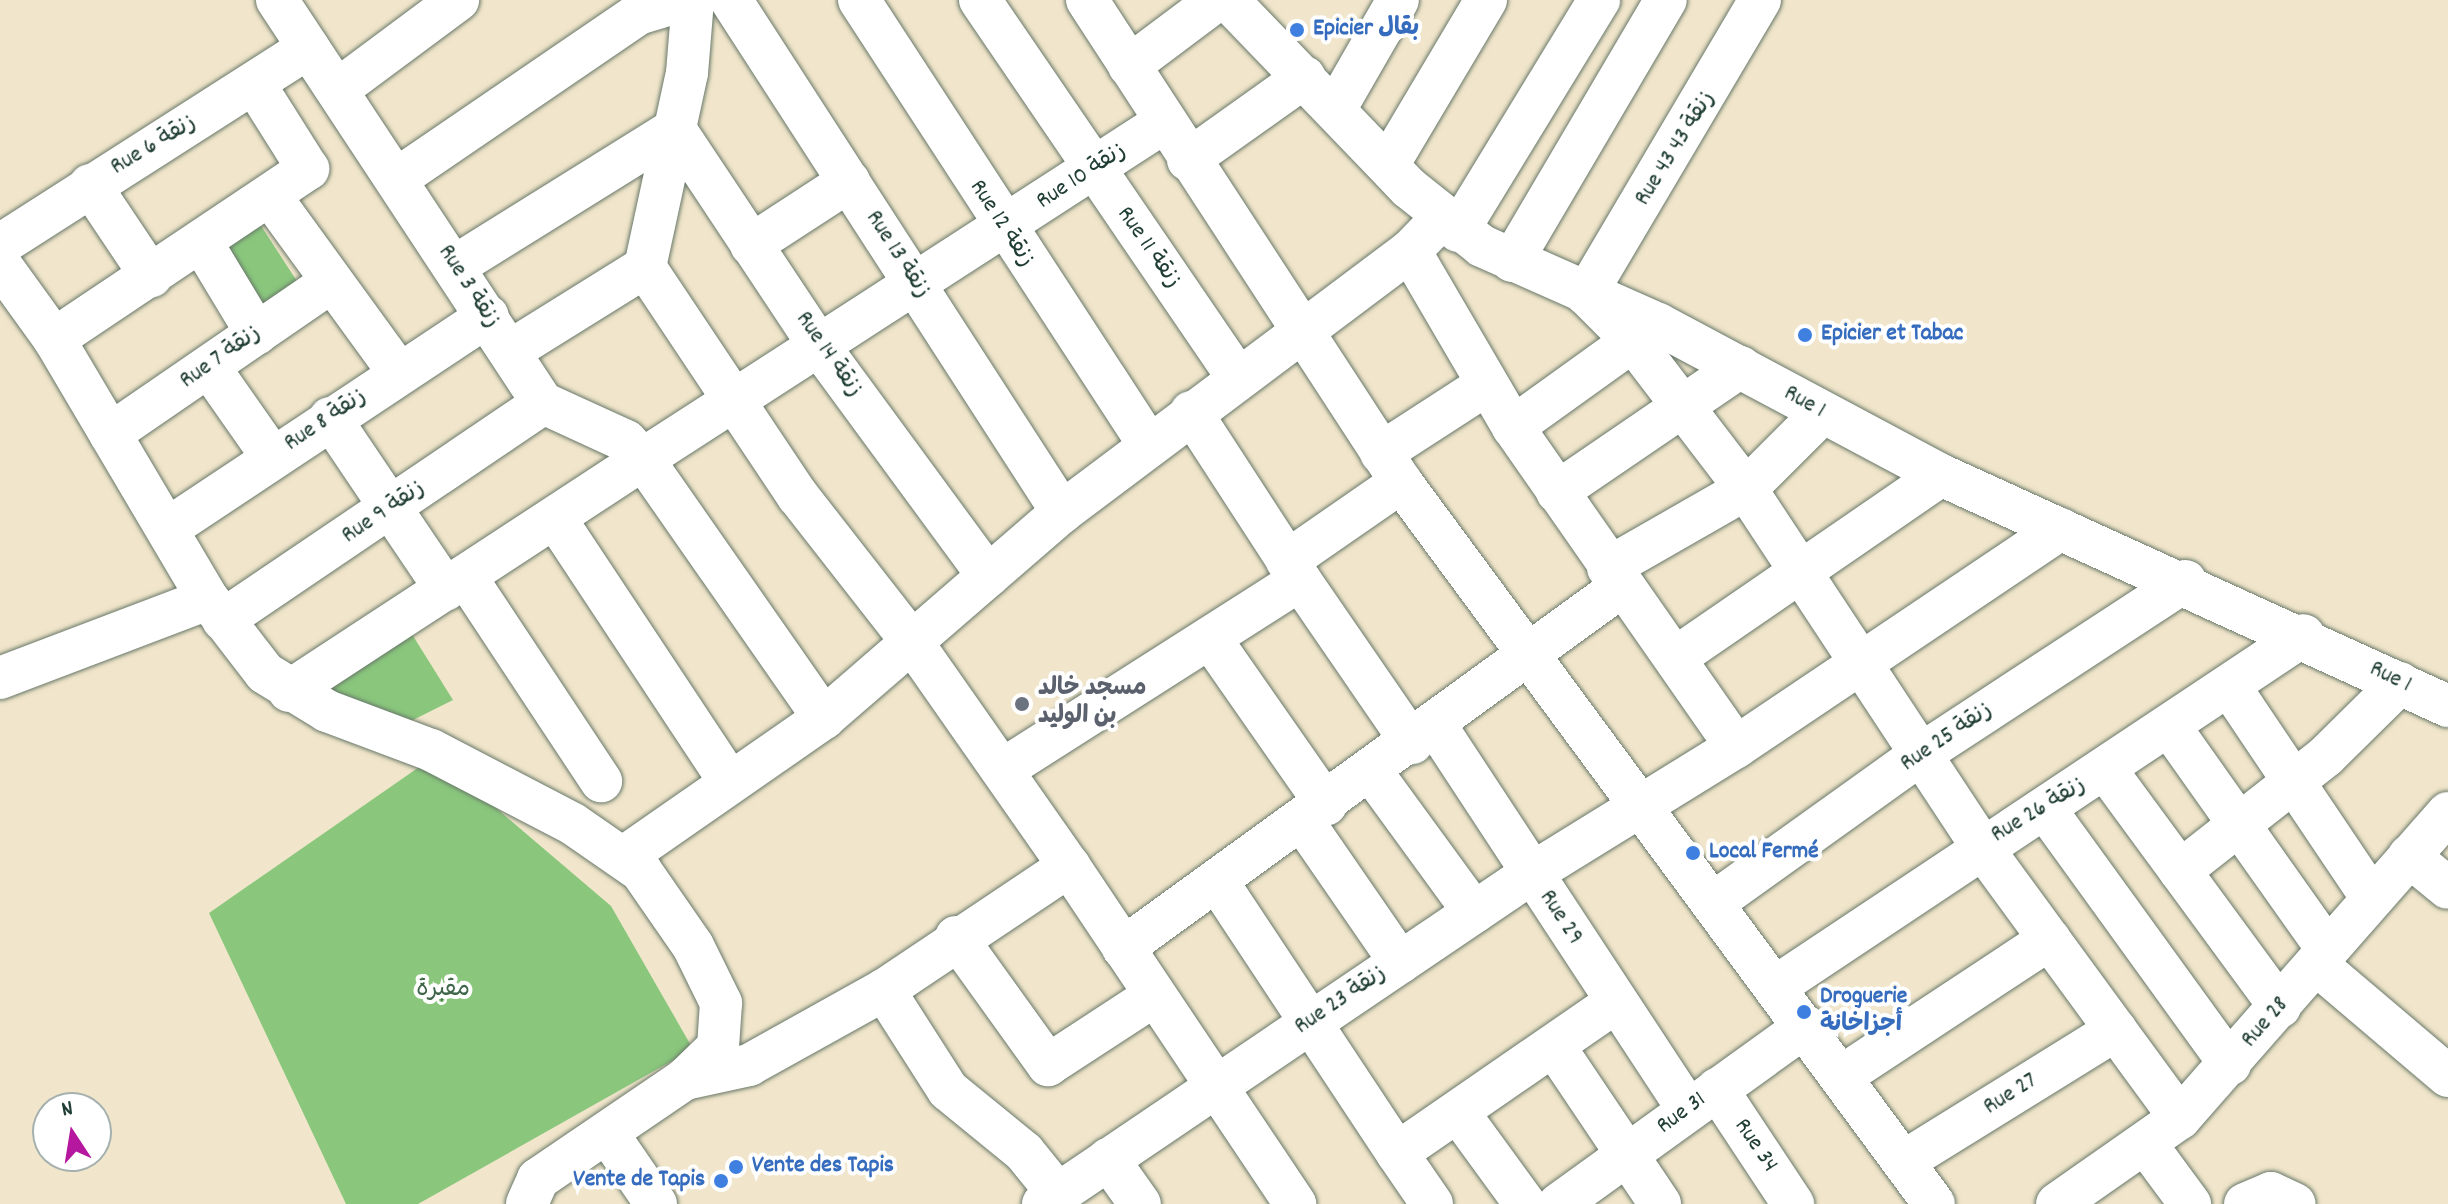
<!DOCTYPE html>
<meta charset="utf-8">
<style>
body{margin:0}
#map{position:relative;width:2448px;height:1204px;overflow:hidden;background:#f1e6cb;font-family:Dekko,"Playpen Sans Arabic",sans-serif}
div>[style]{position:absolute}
.green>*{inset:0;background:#8ac77d;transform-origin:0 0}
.roads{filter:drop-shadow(0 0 2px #687869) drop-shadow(0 0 2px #687869)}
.minor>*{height:42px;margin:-21px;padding:0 21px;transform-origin:21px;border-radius:21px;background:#fff}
.dots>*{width:22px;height:22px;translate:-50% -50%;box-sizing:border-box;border:4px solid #fff;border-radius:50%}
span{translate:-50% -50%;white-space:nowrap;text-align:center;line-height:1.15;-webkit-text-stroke:8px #fff;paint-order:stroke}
.shop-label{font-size:24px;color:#366cbe;font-weight:700}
.left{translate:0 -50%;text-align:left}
.right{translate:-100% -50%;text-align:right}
.street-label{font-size:24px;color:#1f3d34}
.worship-label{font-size:24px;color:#5b616d;font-weight:700}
.park-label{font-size:24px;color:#3f664a}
.north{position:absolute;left:32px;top:1092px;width:80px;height:80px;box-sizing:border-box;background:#fff;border:2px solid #a5b1ae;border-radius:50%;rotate:348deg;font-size:22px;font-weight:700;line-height:32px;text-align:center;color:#1f3d34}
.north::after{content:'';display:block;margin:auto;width:28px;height:36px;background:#b5179e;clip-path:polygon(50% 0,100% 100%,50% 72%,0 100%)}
</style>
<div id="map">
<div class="green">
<div style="left:254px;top:215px;width:87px;height:72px;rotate:57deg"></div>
<div style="clip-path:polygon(405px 623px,453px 700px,401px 726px,314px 682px)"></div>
<div style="clip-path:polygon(435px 756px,611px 906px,693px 1049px,418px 1204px,346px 1204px,209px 913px)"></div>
</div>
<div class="roads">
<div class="minor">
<div style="left:277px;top:0;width:483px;rotate:56.6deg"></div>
<div style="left:543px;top:403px;width:91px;rotate:24.6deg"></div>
<div style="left:626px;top:441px;width:25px;rotate:47deg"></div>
<div style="left:643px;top:459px;width:619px;rotate:-32.87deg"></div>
<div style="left:731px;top:0;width:610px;rotate:57.12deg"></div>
<div style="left:859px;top:0;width:531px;rotate:56.91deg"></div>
<div style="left:980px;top:0;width:456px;rotate:55.7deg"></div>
<div style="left:1087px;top:0;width:575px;rotate:56.92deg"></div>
<div style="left:1401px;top:482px;width:897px;rotate:53.56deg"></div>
<div style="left:1228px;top:0;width:261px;rotate:46.1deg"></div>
<div style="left:1409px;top:188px;width:93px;rotate:38.5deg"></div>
<div style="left:1482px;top:246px;width:193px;rotate:23.9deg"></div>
<div style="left:1658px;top:324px;width:321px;rotate:28.1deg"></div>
<div style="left:1941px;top:475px;width:557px;rotate:24.5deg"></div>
<div style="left:1760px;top:0;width:342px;rotate:120.6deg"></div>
<div style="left:1586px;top:294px;width:65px;rotate:45deg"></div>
<div style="left:1632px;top:340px;width:188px;rotate:52.6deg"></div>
<div style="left:1746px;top:489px;width:427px;rotate:56.6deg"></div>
<div style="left:1981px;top:846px;width:337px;rotate:53.8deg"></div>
<div style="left:1129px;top:66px;width:110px;rotate:-36.9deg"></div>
<div style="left:337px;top:90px;width:151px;rotate:-36.6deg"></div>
<div style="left:1337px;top:106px;width:122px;rotate:-60.1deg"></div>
<div style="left:1188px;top:160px;width:143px;rotate:-35.4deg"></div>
<div style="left:1388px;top:165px;width:192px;rotate:-59.3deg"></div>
<div style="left:398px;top:178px;width:291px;rotate:-34.3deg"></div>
<div style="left:638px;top:14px;width:48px;rotate:-16.9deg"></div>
<div style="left:90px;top:185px;width:110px;rotate:56.2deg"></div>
<div style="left:271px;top:197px;width:216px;rotate:54deg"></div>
<div style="left:1458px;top:231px;width:271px;rotate:-58.6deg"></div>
<div style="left:202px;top:243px;width:106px;rotate:58.9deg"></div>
<div style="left:0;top:245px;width:366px;rotate:-32.6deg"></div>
<div style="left:751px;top:245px;width:117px;rotate:-33.1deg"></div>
<div style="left:1410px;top:251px;width:204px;rotate:59.7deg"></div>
<div style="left:1513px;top:427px;width:390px;rotate:55.1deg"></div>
<div style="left:1512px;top:261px;width:303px;rotate:-59.5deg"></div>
<div style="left:0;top:264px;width:92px;rotate:54.2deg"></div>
<div style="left:54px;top:339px;width:302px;rotate:59.4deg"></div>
<div style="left:208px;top:599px;width:93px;rotate:52.4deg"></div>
<div style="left:265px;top:673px;width:73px;rotate:31.5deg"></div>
<div style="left:327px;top:711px;width:111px;rotate:20.6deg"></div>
<div style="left:431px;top:750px;width:160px;rotate:27.5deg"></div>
<div style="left:573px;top:824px;width:83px;rotate:34.7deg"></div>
<div style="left:641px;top:871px;width:91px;rotate:55.3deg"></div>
<div style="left:693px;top:946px;width:64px;rotate:63.8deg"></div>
<div style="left:721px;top:1003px;width:44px;rotate:93.9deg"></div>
<div style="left:718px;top:1047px;width:46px;rotate:135.9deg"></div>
<div style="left:685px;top:1079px;width:178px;rotate:145.8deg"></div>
<div style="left:538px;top:1179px;width:27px;rotate:114deg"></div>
<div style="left:455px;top:266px;width:259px;rotate:-31.9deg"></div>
<div style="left:675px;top:129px;width:257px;rotate:56.4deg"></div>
<div style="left:817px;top:343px;width:289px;rotate:53.7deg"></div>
<div style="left:645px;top:267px;width:275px;rotate:56.3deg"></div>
<div style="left:798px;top:496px;width:185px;rotate:52deg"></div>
<div style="left:912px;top:642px;width:274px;rotate:55deg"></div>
<div style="left:1069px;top:866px;width:407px;rotate:56.2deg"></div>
<div style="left:54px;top:339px;width:306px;rotate:-33.8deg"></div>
<div style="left:308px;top:169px;width:99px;rotate:-122.2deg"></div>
<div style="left:510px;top:351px;width:159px;rotate:-31.9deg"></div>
<div style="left:645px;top:267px;width:198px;rotate:-77.8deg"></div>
<div style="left:687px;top:73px;width:73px;rotate:-85.3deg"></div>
<div style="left:209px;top:367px;width:110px;rotate:55deg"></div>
<div style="left:1191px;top:412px;width:200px;rotate:57deg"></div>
<div style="left:330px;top:418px;width:207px;rotate:56deg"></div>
<div style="left:1513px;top:427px;width:175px;rotate:-35.7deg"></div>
<div style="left:110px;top:434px;width:268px;rotate:-34.5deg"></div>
<div style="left:1381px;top:453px;width:125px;rotate:-32.9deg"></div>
<div style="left:1557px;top:492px;width:222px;rotate:-34.3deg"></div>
<div style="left:555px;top:518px;width:315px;rotate:56.5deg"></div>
<div style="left:167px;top:529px;width:385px;rotate:-33.6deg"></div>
<div style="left:1287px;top:561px;width:139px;rotate:-34.7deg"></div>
<div style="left:1608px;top:568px;width:159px;rotate:-29.8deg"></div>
<div style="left:1746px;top:489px;width:107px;rotate:-45deg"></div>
<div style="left:466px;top:577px;width:245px;rotate:56.5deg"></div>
<div style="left:223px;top:620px;width:387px;rotate:-34.1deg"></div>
<div style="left:1210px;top:638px;width:203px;rotate:55.1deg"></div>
<div style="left:1675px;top:658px;width:323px;rotate:-34.5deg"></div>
<div style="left:0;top:678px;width:222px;rotate:-20.8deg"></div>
<div style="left:2230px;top:687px;width:254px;rotate:56.1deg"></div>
<div style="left:289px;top:691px;width:423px;rotate:-33.2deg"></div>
<div style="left:643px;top:459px;width:316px;rotate:55.1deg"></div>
<div style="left:1436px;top:726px;width:458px;rotate:56.7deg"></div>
<div style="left:2170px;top:727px;width:273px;rotate:54.7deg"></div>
<div style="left:1002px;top:770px;width:353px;rotate:-32.5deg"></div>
<div style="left:1300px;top:580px;width:198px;rotate:55.5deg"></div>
<div style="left:2106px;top:770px;width:294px;rotate:53.7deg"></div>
<div style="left:1371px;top:771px;width:175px;rotate:53.9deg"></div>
<div style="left:2046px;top:810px;width:314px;rotate:54.1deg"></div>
<div style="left:1302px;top:820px;width:173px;rotate:55.4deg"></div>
<div style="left:2409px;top:856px;width:50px;rotate:39.4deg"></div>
<div style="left:624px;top:857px;width:244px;rotate:-34.8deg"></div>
<div style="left:824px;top:718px;width:315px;rotate:-40.9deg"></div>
<div style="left:1062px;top:512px;width:435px;rotate:-36.9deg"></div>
<div style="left:1410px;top:251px;width:46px;rotate:-45.9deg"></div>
<div style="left:2180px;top:871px;width:186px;rotate:-38.2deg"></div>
<div style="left:2326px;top:756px;width:104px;rotate:-44.6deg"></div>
<div style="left:1217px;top:881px;width:326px;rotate:56.5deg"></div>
<div style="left:1713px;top:903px;width:256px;rotate:-35.6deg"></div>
<div style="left:1921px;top:754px;width:316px;rotate:-33.2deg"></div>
<div style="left:956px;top:937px;width:158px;rotate:54.3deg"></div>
<div style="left:1048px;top:1065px;width:126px;rotate:-33.1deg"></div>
<div style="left:1123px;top:948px;width:616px;rotate:-35.96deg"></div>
<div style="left:2316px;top:964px;width:173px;rotate:40.3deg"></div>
<div style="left:1775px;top:987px;width:635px;rotate:-33.64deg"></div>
<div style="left:1554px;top:1046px;width:190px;rotate:56.1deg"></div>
<div style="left:1845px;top:1074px;width:245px;rotate:-33.4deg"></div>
<div style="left:685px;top:1079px;width:66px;rotate:-12.3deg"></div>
<div style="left:749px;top:1065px;width:154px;rotate:-29.1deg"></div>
<div style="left:1717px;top:1089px;width:138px;rotate:56.5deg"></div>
<div style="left:1458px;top:1112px;width:114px;rotate:53.9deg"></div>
<div style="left:608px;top:1134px;width:85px;rotate:55.6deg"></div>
<div style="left:2148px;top:1147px;width:71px;rotate:53.6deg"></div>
<div style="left:1108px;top:1159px;width:55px;rotate:54.6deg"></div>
<div style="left:1906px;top:1160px;width:247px;rotate:-31.8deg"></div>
<div style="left:1058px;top:1194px;width:54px;rotate:-129deg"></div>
<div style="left:1024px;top:1152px;width:98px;rotate:-140.8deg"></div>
<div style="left:948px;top:1090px;width:119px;rotate:-122.6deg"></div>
<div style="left:884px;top:990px;width:223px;rotate:-33.8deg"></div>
<div style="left:1043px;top:1204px;width:590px;rotate:-34.09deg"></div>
<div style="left:1532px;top:873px;width:240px;rotate:-31.7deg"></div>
<div style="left:1736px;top:747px;width:391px;rotate:-33.9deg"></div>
<div style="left:1432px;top:1204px;width:62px;rotate:-124.5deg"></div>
<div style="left:1397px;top:1153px;width:266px;rotate:-34.6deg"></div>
<div style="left:1559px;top:1204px;width:304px;rotate:-35.8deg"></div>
<div style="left:2057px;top:1204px;width:150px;rotate:-35deg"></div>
<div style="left:2180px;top:1118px;width:406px;rotate:-48.7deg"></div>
<div style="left:2245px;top:1204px;width:28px;rotate:-23deg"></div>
<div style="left:2271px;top:1193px;width:26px;rotate:25deg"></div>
</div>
</div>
<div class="dots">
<div style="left:1297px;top:30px;background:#3f7fe0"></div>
<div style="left:1805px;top:335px;background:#3f7fe0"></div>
<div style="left:1022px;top:704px;background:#6b7280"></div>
<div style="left:1693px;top:853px;background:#3f7fe0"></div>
<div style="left:1804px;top:1012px;background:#3f7fe0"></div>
<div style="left:736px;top:1167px;background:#3f7fe0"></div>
<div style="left:721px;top:1181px;background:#3f7fe0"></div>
</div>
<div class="shop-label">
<span class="left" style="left:1313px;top:30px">Epicier بقال</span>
<span class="left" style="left:1821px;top:335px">Epicier et Tabac</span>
<span class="left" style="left:1709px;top:853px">Local Fermé</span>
<span class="left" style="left:1820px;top:1012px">Droguerie<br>أجزاخانة</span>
<span class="left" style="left:752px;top:1167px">Vente des Tapis</span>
<span class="right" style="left:705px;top:1181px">Vente de Tapis</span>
</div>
<div class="street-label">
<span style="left:154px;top:146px;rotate:-31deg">Rue 6 زنقة</span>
<span style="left:1676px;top:149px;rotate:-58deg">Rue 43 زنقة 43</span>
<span style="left:1082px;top:177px;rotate:-33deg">Rue 10 زنقة</span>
<span style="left:1001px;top:224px;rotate:57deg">Rue 12 زنقة</span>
<span style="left:1148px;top:248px;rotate:55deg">Rue 11 زنقة</span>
<span style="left:897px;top:255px;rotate:57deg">Rue 13 زنقة</span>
<span style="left:468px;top:287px;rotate:57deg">Rue 3 زنقة</span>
<span style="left:828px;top:355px;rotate:55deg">Rue 14 زنقة</span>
<span style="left:221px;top:358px;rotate:-35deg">Rue 7 زنقة</span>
<span style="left:1804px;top:403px;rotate:29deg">Rue 1</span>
<span style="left:326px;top:421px;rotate:-34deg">Rue 8 زنقة</span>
<span style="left:384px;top:513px;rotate:-34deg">Rue 9 زنقة</span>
<span style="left:2390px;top:678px;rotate:26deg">Rue 1</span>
<span style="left:1947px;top:738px;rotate:-34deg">Rue 25 زنقة</span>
<span style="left:2039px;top:811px;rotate:-31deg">Rue 26 زنقة</span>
<span style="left:1560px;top:918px;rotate:57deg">Rue 29</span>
<span style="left:1341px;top:1001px;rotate:-34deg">Rue 23 زنقة</span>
<span style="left:2266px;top:1023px;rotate:-49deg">Rue 28</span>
<span style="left:2011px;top:1095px;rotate:-32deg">Rue 27</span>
<span style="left:1682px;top:1114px;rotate:-36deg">Rue 31</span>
<span style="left:1755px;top:1146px;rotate:56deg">Rue 34</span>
</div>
<div class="worship-label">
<span class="left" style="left:1038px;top:704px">مسجد خالد<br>بن الوليد</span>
</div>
<div class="park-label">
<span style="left:443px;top:991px">مقبرة</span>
</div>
<div class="north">N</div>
</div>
